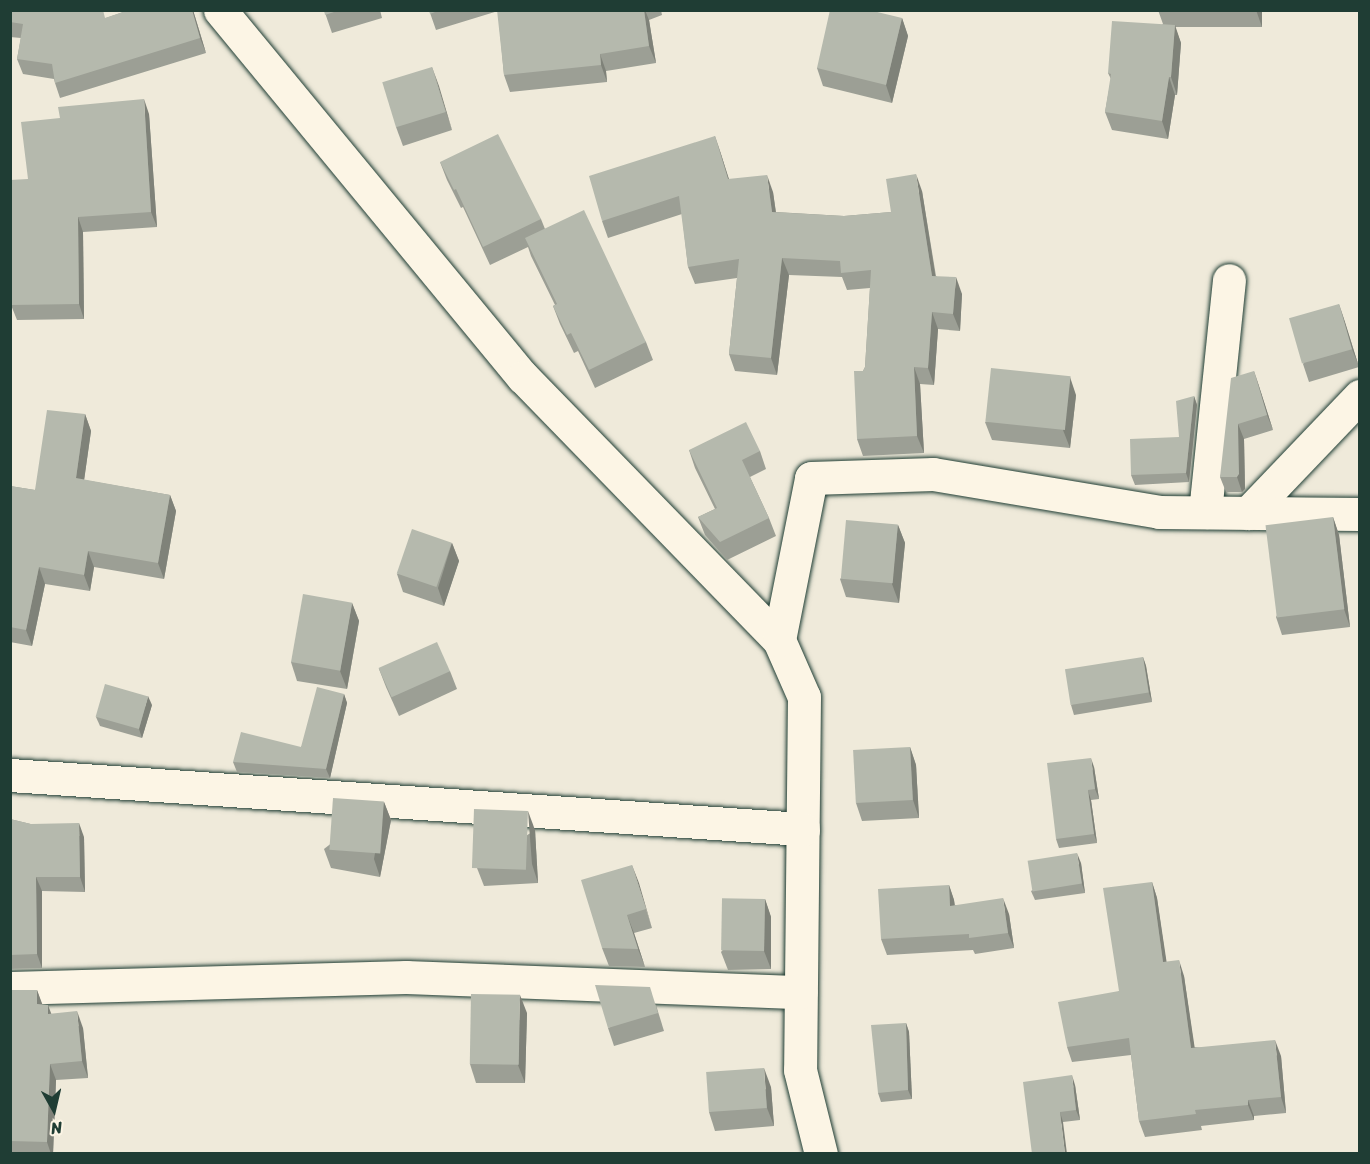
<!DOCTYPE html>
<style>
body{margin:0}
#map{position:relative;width:1370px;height:1164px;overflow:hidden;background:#efeada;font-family:Sriracha,sans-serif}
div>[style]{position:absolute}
.roads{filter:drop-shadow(0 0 2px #1f3d34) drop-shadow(0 0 2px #1f3d34)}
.minor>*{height:33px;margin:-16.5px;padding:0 16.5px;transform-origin:16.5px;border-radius:16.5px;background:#fcf5e5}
.wall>*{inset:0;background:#9c9f95}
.shaded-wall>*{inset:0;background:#7f8279}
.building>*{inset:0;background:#b5b9ad;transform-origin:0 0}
span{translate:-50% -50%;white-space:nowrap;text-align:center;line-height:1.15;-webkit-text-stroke:6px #fcf5e5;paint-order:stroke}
.frame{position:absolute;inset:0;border:12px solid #1f3d34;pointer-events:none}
.north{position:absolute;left:24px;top:1080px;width:60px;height:60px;-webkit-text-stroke:4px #fcf5e5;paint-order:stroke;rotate:172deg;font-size:16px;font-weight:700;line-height:24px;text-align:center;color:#1f3d34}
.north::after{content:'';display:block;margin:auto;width:21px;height:27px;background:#1f3d34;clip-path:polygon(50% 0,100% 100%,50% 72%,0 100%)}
</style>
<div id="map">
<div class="roads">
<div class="minor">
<div style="left:220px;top:10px;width:476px;rotate:50.5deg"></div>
<div style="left:523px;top:377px;width:367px;rotate:45.8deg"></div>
<div style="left:779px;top:640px;width:62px;rotate:66.3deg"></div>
<div style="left:804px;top:697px;width:373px;rotate:90.6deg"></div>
<div style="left:800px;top:1070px;width:87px;rotate:76deg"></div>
<div style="left:1205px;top:512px;width:233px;rotate:-84.1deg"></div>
<div style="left:1248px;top:513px;width:162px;rotate:-46.3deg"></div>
<div style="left:779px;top:640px;width:165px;rotate:-78.8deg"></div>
<div style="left:811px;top:478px;width:122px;rotate:-1.9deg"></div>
<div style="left:933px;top:474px;width:229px;rotate:9.5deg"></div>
<div style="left:1159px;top:512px;width:201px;rotate:0.6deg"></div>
<div style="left:10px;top:775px;width:795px;rotate:3.9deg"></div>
<div style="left:10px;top:988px;width:396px;rotate:-1.6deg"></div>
<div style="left:406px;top:977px;width:395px;rotate:2.2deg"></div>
</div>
</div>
<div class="wall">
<div style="clip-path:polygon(10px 10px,106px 18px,129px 10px,193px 10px,206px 53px,60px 98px,55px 83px,54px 79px,23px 74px,17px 59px,21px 38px,10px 37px)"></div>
<div style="clip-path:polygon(324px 10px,380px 10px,382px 18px,332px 33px)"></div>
<div style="clip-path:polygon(429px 10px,661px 10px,662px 15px,649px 20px,656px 63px,606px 71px,607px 82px,510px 92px,504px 75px,498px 11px,436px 30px)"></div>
<div style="clip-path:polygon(1158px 10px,1262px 10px,1262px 27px,1175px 27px,1181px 43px,1177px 95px,1175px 95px,1168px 139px,1112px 130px,1105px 112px,1111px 79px,1108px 73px,1163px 24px)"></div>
<div style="clip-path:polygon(902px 18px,908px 36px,892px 103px,823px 86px,817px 68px)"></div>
<div style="clip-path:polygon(432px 67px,452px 130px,403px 146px,396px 127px)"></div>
<div style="clip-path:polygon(149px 114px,157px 227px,83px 232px,84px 319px,17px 320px,11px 305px,28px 179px)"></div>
<div style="clip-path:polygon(715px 136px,729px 179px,773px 192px,776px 212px,844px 216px,891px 212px,922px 191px,936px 276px,962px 294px,960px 331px,938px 329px,934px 385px,920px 384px,924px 453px,863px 456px,857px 439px,863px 371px,865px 367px,870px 288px,847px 290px,842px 277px,789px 275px,777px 375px,735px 371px,729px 354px,737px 278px,695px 284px,688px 267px,682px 214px,608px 238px,602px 221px)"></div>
<div style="clip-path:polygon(440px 162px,541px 219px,545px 229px,646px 342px,653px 360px,595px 388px,578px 351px,574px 353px,560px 324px,553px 306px,555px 305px,531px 256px,528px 247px,490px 265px,463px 207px,461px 208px,447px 180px)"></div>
<div style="clip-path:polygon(1339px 304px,1359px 367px,1309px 382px,1303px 364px)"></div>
<div style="clip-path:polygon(1254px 371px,1273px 430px,1244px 439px,1245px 489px,1242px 492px,1226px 492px,1220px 477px)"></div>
<div style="clip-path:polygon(1076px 395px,1070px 448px,992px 440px,985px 422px)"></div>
<div style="clip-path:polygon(1194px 396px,1197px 405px,1189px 482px,1135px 485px,1131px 475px,1179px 437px)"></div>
<div style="clip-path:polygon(85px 414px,91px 431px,84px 480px,170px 495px,176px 511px,164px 579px,94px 567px,90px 591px,45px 584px,32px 646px,10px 642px,10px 486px,35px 490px)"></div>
<div style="clip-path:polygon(689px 450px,760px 451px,766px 469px,750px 477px,769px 518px,776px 536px,727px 560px,705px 535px,698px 517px,715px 509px,695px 468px)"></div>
<div style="clip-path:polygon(1333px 517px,1339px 535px,1350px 627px,1282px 635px,1276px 617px)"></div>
<div style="clip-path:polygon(898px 525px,905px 543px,899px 603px,846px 597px,840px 579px)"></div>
<div style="clip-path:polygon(452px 543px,459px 561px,444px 606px,403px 592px,397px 574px)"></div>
<div style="clip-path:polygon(352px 603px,359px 621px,347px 689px,297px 681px,291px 662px)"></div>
<div style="clip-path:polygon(1143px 657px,1146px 666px,1152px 702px,1074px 715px,1071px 705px)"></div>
<div style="clip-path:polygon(379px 669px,450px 671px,457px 689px,399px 716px,386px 687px)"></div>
<div style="clip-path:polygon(344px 694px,347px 703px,330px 778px,237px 772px,233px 762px,301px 747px)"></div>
<div style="clip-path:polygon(152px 705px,142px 738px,100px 726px,96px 717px)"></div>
<div style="clip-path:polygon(910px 747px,916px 765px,919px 818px,862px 821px,856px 803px)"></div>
<div style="clip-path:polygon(1094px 767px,1099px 799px,1091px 800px,1097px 843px,1059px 848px,1056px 839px)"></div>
<div style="clip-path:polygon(384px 802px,391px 820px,380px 877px,331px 868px,324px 849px)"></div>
<div style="clip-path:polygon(10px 819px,84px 837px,85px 892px,42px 891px,42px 968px,10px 969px)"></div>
<div style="clip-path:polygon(535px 830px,538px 883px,484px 886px,477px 868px)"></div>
<div style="clip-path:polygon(1081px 863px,1085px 893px,1035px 900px,1031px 891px)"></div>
<div style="clip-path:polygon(632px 865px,652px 928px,634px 933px,645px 967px,609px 966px,602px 948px)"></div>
<div style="clip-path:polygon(1152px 882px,1157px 898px,1166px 962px,1184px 976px,1194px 1047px,1281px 1056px,1286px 1113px,1254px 1116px,1254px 1120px,1201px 1126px,1202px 1130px,1145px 1137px,1139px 1121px,1131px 1055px,1072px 1062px,1067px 1047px,1119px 991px)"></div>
<div style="clip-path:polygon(949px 885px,954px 900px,955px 905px,1009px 914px,1014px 948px,975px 954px,973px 950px,887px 955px,881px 939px)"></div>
<div style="clip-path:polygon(765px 899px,771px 917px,771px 969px,728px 970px,721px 952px)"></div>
<div style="clip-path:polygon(10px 990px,37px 990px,42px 1005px,51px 1014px,83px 1028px,88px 1078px,56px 1080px,53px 1154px,10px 1154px)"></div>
<div style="clip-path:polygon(656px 1005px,664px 1031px,614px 1046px,608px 1028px)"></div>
<div style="clip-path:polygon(527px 1013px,525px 1083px,476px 1083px,470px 1064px)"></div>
<div style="clip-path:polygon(906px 1023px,909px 1032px,912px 1099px,881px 1102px,878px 1093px)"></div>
<div style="clip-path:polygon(1075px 1085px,1080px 1120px,1063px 1122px,1032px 1154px)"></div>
<div style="clip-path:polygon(771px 1087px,774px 1126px,715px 1131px,709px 1112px)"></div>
</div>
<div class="shaded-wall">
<div style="clip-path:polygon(192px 10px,193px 10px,206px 53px,200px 38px)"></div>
<div style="clip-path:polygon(644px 10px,645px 10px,649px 20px,656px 63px,649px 46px)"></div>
<div style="clip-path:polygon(1256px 10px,1262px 10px,1262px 27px)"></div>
<div style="clip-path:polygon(902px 18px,908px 36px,892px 103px,886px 85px)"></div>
<div style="clip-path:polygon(1175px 25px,1181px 43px,1177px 95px,1171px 77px)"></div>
<div style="clip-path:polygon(600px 54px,606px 71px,607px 82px,601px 65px)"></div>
<div style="clip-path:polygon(432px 67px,439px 86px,452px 130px,446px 112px)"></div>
<div style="clip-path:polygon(1169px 77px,1175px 95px,1168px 139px,1162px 121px)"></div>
<div style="clip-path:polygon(144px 99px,149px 114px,157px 227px,151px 212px)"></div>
<div style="clip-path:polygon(715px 136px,721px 154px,734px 196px,728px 179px)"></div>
<div style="clip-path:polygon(916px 174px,922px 191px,938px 293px,932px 276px)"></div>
<div style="clip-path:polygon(767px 175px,773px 192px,778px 229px,772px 212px)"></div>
<div style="clip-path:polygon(78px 217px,83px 232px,84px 319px,79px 304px)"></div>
<div style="clip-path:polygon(782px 258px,789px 275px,777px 375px,771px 358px)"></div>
<div style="clip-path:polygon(956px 277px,962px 294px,960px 331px,953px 314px)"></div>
<div style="clip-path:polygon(1339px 304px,1345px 322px,1359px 367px,1352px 349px)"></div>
<div style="clip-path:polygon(932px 312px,938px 329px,934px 385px,928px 368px)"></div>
<div style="clip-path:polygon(914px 367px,920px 384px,924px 453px,917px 436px)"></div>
<div style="clip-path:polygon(1254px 371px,1259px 386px,1273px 430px,1267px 415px)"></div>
<div style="clip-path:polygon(1070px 377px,1076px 395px,1070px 448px,1063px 430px)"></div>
<div style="clip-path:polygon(1194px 396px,1197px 405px,1189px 482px,1186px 473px)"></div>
<div style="clip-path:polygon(85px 414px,91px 431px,82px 495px,76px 478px)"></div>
<div style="clip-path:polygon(1238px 424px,1244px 439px,1245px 489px,1242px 492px,1237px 477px)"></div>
<div style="clip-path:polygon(170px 495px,176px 511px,164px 579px,158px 563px)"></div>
<div style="clip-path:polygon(1333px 517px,1339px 535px,1350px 627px,1344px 609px)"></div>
<div style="clip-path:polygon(898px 525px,905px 543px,899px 603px,892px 584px)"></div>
<div style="clip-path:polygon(452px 543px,459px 561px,444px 606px,438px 588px)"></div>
<div style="clip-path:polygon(88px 551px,94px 567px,90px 591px,84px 575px)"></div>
<div style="clip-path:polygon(39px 567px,45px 584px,32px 646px,26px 630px)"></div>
<div style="clip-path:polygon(352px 603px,359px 621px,347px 689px,340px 671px)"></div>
<div style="clip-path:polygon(1143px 657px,1146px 666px,1152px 702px,1149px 693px)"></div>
<div style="clip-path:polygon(344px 694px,347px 703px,330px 778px,326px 769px)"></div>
<div style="clip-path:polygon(148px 696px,152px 705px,142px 738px,139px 729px)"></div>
<div style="clip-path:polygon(910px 747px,916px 765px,919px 818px,913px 800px)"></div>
<div style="clip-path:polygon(1091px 758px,1094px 767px,1099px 799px,1095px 789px)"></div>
<div style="clip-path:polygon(1088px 790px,1091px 800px,1097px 843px,1094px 834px)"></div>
<div style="clip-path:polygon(384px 802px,391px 820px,380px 877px,374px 859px)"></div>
<div style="clip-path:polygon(528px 811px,535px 830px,538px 883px,532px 864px)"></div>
<div style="clip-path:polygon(79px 823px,84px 837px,85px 892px,80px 877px)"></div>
<div style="clip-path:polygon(1077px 853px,1081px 863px,1085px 893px,1082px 884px)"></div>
<div style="clip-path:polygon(632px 865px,639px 883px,652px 928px,646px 909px)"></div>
<div style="clip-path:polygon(36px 877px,42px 891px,42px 968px,37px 954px)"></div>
<div style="clip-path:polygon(1152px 882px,1157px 898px,1169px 978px,1163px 962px)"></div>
<div style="clip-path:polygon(949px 885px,954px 900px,956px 922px,950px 906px)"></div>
<div style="clip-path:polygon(1003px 898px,1009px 914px,1014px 948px,1008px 933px)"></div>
<div style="clip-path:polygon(765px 899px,771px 917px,771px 969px,764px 951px)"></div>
<div style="clip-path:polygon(627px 915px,634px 933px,645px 967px,638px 949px)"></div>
<div style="clip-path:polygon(1179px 960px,1184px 976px,1197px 1063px,1191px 1048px)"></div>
<div style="clip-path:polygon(37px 990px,43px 1006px,37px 1004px)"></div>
<div style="clip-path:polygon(520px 995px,527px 1013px,525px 1083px,518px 1065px)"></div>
<div style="clip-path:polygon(48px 1005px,54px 1021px,48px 1014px)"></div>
<div style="clip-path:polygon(77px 1011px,83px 1028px,88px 1078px,82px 1061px)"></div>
<div style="clip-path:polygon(906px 1023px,909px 1032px,912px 1099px,908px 1090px)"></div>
<div style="clip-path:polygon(1275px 1040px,1281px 1056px,1286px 1113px,1281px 1097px)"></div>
<div style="clip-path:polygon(50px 1064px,56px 1080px,53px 1154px,51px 1154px,47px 1142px)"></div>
<div style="clip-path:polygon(764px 1068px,771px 1087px,774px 1126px,767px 1108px)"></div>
<div style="clip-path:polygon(1072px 1075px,1075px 1085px,1080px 1120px,1076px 1110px)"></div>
<div style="clip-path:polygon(1248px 1100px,1254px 1116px,1254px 1120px,1248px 1105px)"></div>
<div style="clip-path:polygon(1060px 1112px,1063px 1122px,1067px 1154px,1065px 1154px)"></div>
</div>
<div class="building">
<div style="clip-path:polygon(10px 10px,103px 10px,105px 18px,129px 10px,192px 10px,200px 38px,55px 83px,52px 64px,17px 59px,23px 24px,10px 22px)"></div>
<div style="clip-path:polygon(324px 10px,340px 10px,325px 15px)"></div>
<div style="clip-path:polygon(429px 10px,440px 10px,430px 14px)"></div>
<div style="clip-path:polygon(497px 10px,644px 10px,649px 46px,600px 54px,601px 65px,504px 75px)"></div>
<div style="clip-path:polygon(830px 10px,869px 10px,902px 18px,886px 85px,817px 68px)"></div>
<div style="clip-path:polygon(1112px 21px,1175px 25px,1171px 77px,1169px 77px,1162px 121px,1105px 112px,1111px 74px,1108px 73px)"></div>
<div style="left:432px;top:67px;width:47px;height:52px;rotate:73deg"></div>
<div style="clip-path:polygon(144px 99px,151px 212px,78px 217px,79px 304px,11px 305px,10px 180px,28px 179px,21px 122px,60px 118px,58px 107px)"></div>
<div style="clip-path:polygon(498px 134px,541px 219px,483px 247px,456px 189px,454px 190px,440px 162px)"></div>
<div style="clip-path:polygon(715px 136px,728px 179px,767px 175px,772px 212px,844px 216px,891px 212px,886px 179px,916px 174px,932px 276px,956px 277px,953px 314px,932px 312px,928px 368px,914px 367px,917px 436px,857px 439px,854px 371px,863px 371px,865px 367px,871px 270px,841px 273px,840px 261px,782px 258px,771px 358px,729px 354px,739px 259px,688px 267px,679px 196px,602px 221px,589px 176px)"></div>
<div style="clip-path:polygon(584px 210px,646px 342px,589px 370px,571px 333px,567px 335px,553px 306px,557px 304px,525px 238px)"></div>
<div style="left:1339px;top:304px;width:47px;height:52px;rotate:74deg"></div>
<div style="left:991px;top:368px;width:80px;height:54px;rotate:6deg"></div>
<div style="clip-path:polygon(1254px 371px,1267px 415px,1238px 424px,1239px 474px,1237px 477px,1220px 477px,1231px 378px)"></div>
<div style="clip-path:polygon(1194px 396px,1186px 473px,1131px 475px,1130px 439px,1179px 437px,1176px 401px)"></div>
<div style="clip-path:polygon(47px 410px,85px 414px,76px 478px,170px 495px,158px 563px,88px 551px,84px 575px,39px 567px,26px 630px,10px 627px,10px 486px,35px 490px)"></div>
<div style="clip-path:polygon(746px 422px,760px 451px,742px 460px,769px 518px,720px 542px,698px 517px,717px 508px,689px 450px)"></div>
<div style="left:1333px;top:517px;width:93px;height:68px;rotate:83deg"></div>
<div style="left:846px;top:520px;width:52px;height:59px;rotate:5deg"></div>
<div style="left:412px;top:529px;width:42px;height:47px;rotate:19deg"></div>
<div style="left:303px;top:594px;width:50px;height:69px;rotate:10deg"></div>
<div style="left:437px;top:642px;width:32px;height:64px;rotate:66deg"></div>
<div style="left:1143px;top:657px;width:36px;height:79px;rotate:81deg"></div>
<div style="left:105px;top:684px;width:45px;height:34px;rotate:16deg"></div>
<div style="clip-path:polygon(317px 687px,344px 694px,326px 769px,233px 762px,241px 732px,301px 747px)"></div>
<div style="left:910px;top:747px;width:53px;height:57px;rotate:87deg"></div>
<div style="clip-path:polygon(1091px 758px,1095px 789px,1088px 790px,1094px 834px,1056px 839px,1047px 763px)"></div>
<div style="left:333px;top:798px;width:51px;height:52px;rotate:4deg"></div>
<div style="left:474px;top:809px;width:54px;height:59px;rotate:2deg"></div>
<div style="clip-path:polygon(10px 819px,31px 824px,79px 823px,80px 877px,36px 877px,37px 954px,10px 955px)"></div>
<div style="left:1077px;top:853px;width:31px;height:50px;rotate:81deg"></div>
<div style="clip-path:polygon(632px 865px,646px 909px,627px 915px,638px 949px,602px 948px,581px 880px)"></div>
<div style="clip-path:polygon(1152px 882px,1163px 962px,1179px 960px,1191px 1048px,1275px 1040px,1281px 1097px,1248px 1100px,1248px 1105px,1195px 1110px,1196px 1114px,1139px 1121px,1129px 1038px,1067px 1047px,1058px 1002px,1119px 991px,1103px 888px)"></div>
<div style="clip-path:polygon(949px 885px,950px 906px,1003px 898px,1008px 933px,969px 938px,969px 934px,881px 939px,878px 889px)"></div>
<div style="left:765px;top:899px;width:52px;height:43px;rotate:91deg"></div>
<div style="clip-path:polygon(595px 985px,650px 987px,658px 1013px,608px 1028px)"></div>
<div style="clip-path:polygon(10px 990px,37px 990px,37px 1004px,48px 1005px,48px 1014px,77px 1011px,82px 1061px,50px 1064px,47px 1142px,10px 1141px)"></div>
<div style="left:471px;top:994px;width:49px;height:70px;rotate:1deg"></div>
<div style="clip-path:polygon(906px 1023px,908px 1090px,878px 1093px,871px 1025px)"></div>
<div style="left:764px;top:1068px;width:40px;height:58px;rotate:86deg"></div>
<div style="clip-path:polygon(1072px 1075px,1076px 1110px,1060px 1112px,1065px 1154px,1032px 1154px,1023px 1082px)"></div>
</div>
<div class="frame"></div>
<div class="north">N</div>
</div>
